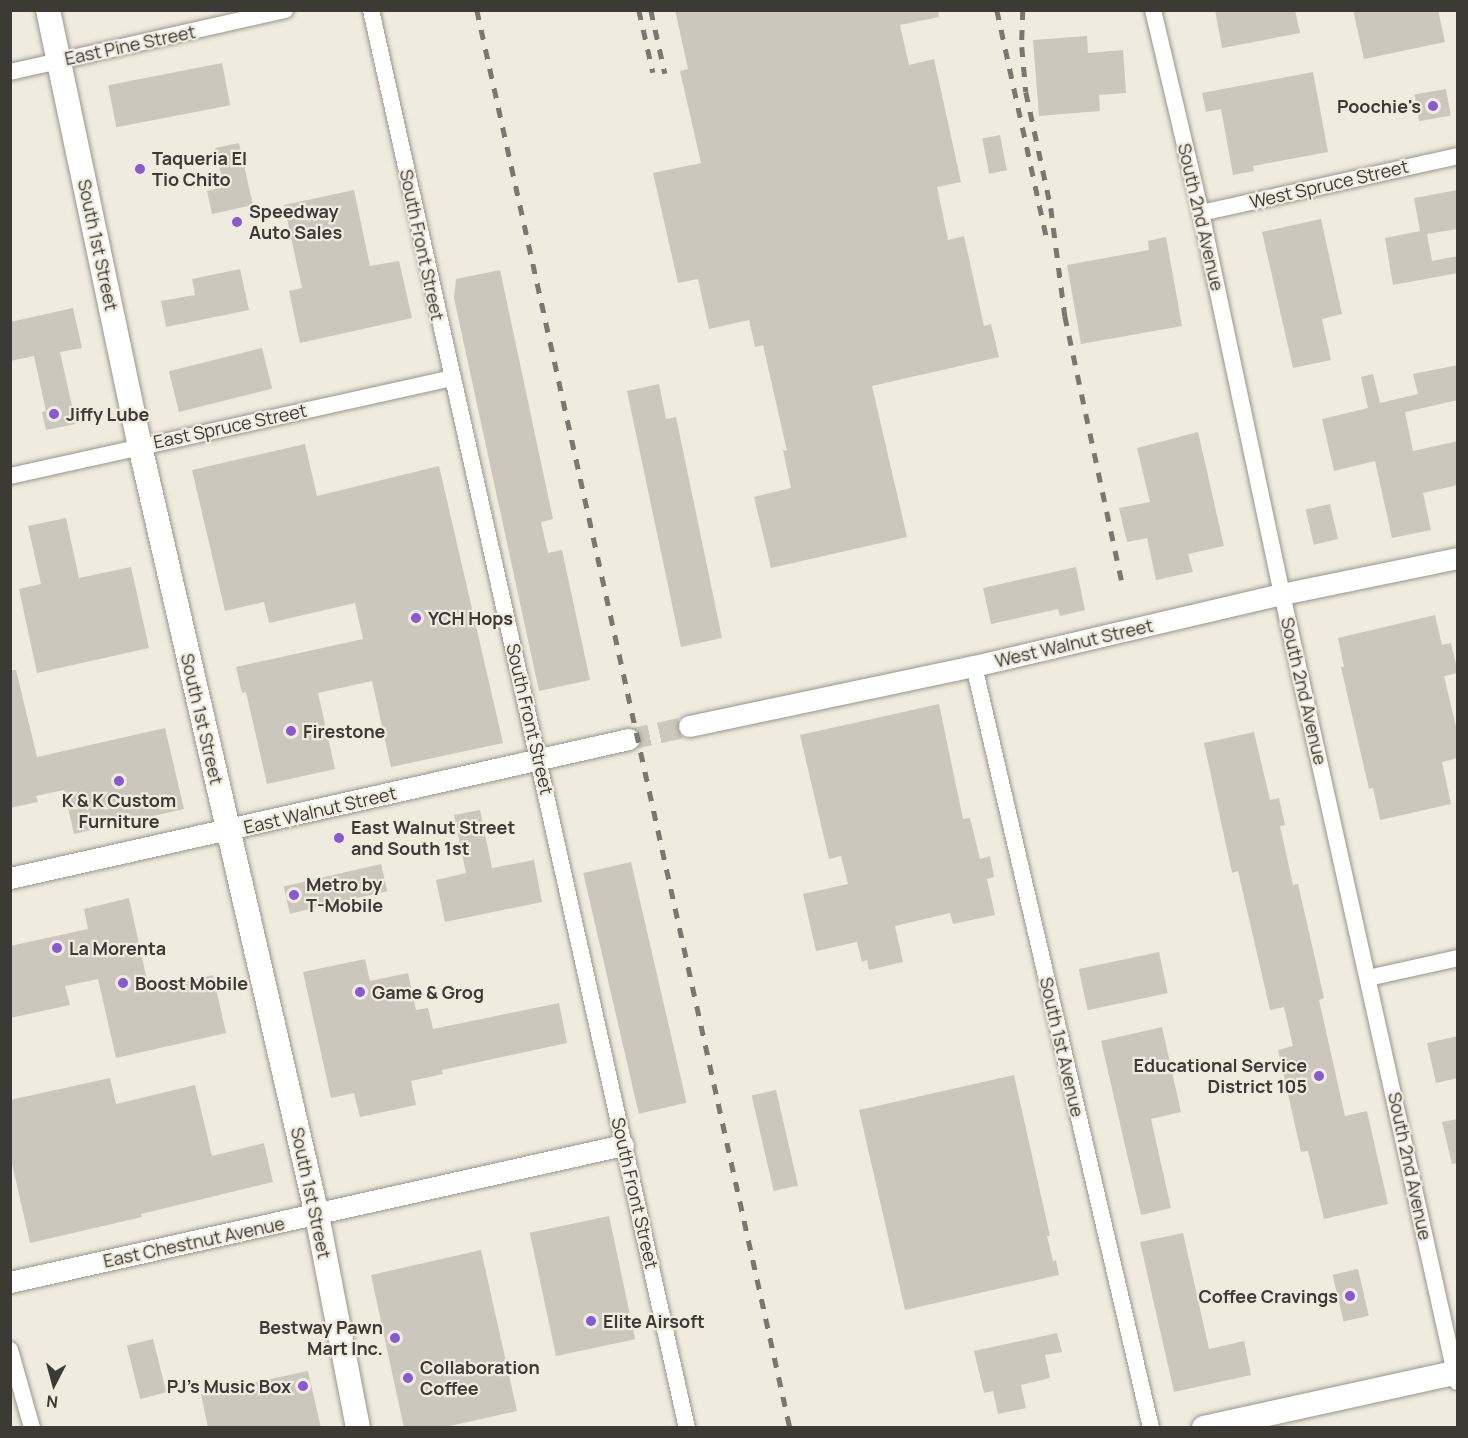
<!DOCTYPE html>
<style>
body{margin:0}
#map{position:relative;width:1468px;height:1438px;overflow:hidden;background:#efebdf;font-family:Manrope,sans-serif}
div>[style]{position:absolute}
.building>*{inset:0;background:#ccc7bc;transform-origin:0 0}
.tertiary-tunnel>*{height:21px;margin-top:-10.5px;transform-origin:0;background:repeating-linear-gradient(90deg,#cbc8bd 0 21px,transparent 0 31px)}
.roads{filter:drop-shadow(0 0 2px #9a958b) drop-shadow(0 0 2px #9a958b)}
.minor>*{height:16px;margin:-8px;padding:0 8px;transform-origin:8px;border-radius:8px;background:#fff}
.tertiary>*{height:21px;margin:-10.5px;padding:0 10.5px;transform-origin:10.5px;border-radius:10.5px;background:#fff}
.secondary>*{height:24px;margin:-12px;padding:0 12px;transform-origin:12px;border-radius:12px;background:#fff}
.rail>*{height:4.5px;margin-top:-2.25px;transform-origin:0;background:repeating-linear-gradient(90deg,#79776f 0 10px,transparent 0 20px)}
.dots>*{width:16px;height:16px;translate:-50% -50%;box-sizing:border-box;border:3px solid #efebdf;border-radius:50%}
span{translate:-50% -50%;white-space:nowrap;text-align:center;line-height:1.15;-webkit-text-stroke:4.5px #efebdf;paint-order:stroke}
.street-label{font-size:18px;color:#3c3a35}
.poi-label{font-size:18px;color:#3c3a35;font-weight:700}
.right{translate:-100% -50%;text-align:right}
.left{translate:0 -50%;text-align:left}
.frame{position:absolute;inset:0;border:12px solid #3c3a35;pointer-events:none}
.north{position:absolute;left:24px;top:1354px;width:60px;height:60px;-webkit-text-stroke:4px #efebdf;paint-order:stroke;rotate:186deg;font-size:16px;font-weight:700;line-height:24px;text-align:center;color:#3c3a35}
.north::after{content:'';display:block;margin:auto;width:21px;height:27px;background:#3c3a35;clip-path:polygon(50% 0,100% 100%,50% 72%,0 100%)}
</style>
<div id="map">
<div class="building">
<div style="clip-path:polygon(675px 10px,938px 10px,939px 17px,900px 25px,909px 65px,934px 59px,961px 182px,937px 187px,948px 240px,964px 236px,984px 326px,991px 324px,999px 357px,872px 386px,907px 537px,771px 568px,754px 497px,791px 488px,783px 450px,787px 451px,763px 345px,755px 347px,749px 320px,709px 329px,698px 279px,678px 283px,653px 173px,701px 163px,680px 71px,688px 69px)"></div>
<div style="clip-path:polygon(1215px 10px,1295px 10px,1300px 33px,1222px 48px)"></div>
<div style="clip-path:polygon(1353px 10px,1438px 10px,1445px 42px,1364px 59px)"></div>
<div style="clip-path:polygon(1087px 36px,1088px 53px,1123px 50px,1126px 93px,1099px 95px,1100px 111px,1039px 116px,1033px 40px)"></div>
<div style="left:222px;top:63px;width:43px;height:116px;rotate:79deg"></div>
<div style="clip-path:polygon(1313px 72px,1328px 152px,1253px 166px,1254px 171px,1233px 175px,1221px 109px,1206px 112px,1202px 93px)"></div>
<div style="left:1446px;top:89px;width:27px;height:32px;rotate:80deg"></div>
<div style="left:1000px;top:135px;width:36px;height:18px;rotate:79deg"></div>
<div style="clip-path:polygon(239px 143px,253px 205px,212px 214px,207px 191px,224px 187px,215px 148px)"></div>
<div style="clip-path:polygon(354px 190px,370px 266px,399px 261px,412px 318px,300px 343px,289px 291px,302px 288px,284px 205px)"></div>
<div style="clip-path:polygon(1458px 190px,1458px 229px,1427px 234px,1432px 261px,1458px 256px,1458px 273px,1393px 285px,1385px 238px,1420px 231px,1414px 198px)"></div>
<div style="clip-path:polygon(1321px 219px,1342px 314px,1322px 319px,1331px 360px,1293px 368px,1262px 232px)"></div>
<div style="clip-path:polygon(1166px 237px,1182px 326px,1081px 344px,1067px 265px,1149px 250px,1148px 241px)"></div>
<div style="clip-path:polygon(240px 269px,249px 310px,166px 327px,161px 301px,195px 295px,192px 279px)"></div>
<div style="clip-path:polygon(500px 270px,553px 519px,541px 522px,548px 553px,562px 550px,590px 680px,539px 691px,454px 298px,456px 279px)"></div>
<div style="clip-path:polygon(73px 308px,82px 348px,60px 352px,76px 424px,46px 430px,42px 412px,46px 411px,34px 356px,10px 361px,10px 322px)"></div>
<div style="left:262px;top:348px;width:42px;height:96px;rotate:76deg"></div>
<div style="clip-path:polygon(1458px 365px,1458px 400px,1405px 412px,1413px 451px,1458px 441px,1458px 485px,1423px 493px,1431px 530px,1392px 538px,1375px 461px,1334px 471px,1322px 419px,1368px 408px,1361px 377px,1373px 374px,1380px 403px,1418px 394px,1413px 374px)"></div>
<div style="clip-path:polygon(659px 384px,666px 419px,676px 417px,722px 638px,681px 647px,627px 391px)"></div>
<div style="clip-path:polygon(1198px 432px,1224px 546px,1188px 554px,1193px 572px,1156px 580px,1147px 538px,1127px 542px,1119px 508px,1150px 502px,1137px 448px)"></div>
<div style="clip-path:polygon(305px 444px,317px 496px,439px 466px,503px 743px,391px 767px,372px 681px,318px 693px,335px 769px,267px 784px,246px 692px,242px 693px,236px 667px,363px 639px,355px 603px,269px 623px,264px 602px,225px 611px,192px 470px)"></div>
<div style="left:1330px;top:504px;width:36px;height:25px;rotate:77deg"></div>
<div style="clip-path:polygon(66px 518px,79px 578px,131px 567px,149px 648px,37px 673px,19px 589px,41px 584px,28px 526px)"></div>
<div style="clip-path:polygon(1076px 567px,1085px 610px,1060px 616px,1058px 609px,991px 624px,983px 588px)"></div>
<div style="clip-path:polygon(1435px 615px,1442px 645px,1451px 643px,1458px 673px,1444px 676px,1458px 735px,1458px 758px,1442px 762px,1451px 804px,1380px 820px,1373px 788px,1369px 789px,1341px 667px,1344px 667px,1338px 638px)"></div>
<div style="clip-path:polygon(10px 670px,16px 670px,37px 757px,165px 728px,184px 809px,74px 834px,64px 790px,36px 796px,38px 802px,10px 808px)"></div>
<div style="clip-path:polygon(939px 704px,963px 819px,970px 818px,980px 859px,990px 856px,994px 877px,987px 879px,995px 915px,953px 924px,950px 913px,895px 926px,903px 962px,869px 970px,867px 960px,862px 962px,857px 942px,816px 951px,803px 894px,848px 884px,841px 856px,829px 859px,800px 735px)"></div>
<div style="clip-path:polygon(1254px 732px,1270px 800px,1279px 798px,1285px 825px,1280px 826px,1293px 885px,1298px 884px,1324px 998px,1319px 1000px,1345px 1116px,1367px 1111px,1388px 1204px,1324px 1219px,1308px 1151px,1301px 1152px,1278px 1050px,1293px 1046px,1284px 1007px,1270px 1010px,1238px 871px,1232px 873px,1204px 743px)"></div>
<div style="clip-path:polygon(480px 810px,492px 868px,534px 860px,542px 902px,445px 922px,436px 880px,466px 873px,454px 815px)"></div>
<div style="left:631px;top:862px;width:247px;height:49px;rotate:77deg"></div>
<div style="left:381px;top:864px;width:28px;height:100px;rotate:77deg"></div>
<div style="clip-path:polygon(129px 898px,149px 989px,213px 975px,226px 1033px,116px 1058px,98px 979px,65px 986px,70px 1005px,10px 1018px,10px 946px,88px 929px,84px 909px)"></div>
<div style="left:1159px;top:952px;width:42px;height:82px;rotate:78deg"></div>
<div style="clip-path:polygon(365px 959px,370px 981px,408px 973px,416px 1010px,428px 1008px,433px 1029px,559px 1003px,567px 1043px,442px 1070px,443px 1074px,411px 1081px,416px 1105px,360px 1117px,354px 1093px,331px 1098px,303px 972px)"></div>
<div style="clip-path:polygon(1162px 1027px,1181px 1112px,1151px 1119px,1171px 1208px,1141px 1215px,1101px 1041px)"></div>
<div style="clip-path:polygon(1458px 1036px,1458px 1078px,1436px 1083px,1427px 1043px)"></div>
<div style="clip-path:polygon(1014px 1075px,1050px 1236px,1047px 1236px,1053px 1261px,1056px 1260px,1059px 1275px,905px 1310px,859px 1110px)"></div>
<div style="clip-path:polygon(110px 1078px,116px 1104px,195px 1085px,212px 1156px,264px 1143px,273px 1182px,141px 1214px,142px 1217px,30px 1243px,10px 1155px,10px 1100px)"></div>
<div style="left:776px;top:1090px;width:98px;height:25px;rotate:77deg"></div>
<div style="clip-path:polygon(1458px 1119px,1458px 1163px,1452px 1164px,1442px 1122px)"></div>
<div style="left:609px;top:1216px;width:126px;height:81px;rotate:78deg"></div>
<div style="clip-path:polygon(1183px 1233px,1209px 1349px,1244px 1341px,1251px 1375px,1174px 1392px,1140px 1242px)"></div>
<div style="clip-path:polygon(481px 1250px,517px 1411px,441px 1428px,404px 1428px,371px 1275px)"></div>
<div style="left:1358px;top:1269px;width:48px;height:26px;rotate:77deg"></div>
<div style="clip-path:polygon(1057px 1333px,1062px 1352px,1045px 1355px,1050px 1378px,1021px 1385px,1026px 1408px,998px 1414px,993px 1391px,984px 1393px,974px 1351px)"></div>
<div style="left:153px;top:1339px;width:55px;height:27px;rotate:76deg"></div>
<div style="clip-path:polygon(308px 1371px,321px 1428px,208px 1428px,201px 1394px)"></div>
</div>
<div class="tertiary-tunnel">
<div style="left:629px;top:739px;width:61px;rotate:-12.2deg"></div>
</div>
<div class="roads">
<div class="minor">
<div style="left:371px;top:10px;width:1453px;rotate:77.44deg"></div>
<div style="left:1153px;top:10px;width:209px;rotate:76.7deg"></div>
<div style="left:1201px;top:213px;width:390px;rotate:78deg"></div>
<div style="left:1282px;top:594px;width:807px;rotate:77.48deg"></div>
<div style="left:10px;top:72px;width:282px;rotate:-12.7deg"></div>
<div style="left:1201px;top:213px;width:263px;rotate:-12.5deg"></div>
<div style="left:10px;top:476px;width:452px;rotate:-12.5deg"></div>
<div style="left:974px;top:666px;width:782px;rotate:76.92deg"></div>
<div style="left:1368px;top:978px;width:92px;rotate:-12.5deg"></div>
<div style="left:10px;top:1350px;width:81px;rotate:74.2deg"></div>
</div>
<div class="tertiary">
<div style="left:689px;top:726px;width:291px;rotate:-11.9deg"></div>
<div style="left:974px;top:666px;width:316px;rotate:-13.2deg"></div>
<div style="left:1282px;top:594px;width:180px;rotate:-11.6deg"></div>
<div style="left:10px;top:878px;width:634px;rotate:-12.66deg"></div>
<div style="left:10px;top:1282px;width:628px;rotate:-12.6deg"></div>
</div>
<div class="secondary">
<div style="left:48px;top:10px;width:446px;rotate:78.1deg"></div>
<div style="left:140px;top:446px;width:789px;rotate:77.04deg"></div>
<div style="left:317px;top:1215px;width:217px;rotate:79.1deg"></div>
<div style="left:1204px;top:1428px;width:260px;rotate:-12.4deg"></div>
</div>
</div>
<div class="rail">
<div style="left:477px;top:10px;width:1452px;rotate:77.55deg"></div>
<div style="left:639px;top:10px;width:64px;rotate:77.3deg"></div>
<div style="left:651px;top:10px;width:65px;rotate:77.5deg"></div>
<div style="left:997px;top:10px;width:234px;rotate:77.7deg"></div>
<div style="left:1023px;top:10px;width:37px;rotate:92deg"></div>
<div style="left:1022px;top:47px;width:45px;rotate:84.9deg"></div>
<div style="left:1026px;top:92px;width:119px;rotate:77.8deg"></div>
<div style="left:1051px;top:208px;width:109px;rotate:82.6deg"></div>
<div style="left:1065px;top:316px;width:276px;rotate:77.9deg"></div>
</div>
<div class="dots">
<div style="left:1433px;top:106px;background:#8959d2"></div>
<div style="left:140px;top:169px;background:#8959d2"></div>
<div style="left:237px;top:222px;background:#8959d2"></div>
<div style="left:54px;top:414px;background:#8959d2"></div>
<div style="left:416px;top:618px;background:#8959d2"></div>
<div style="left:291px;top:731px;background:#8959d2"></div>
<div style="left:119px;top:781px;background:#8959d2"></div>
<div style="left:339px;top:838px;background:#8959d2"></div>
<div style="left:294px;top:895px;background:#8959d2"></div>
<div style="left:57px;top:948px;background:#8959d2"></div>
<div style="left:123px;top:983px;background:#8959d2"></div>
<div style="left:360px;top:992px;background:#8959d2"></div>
<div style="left:1319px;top:1076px;background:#8959d2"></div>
<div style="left:1350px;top:1296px;background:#8959d2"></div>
<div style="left:591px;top:1321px;background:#8959d2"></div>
<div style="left:395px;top:1338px;background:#8959d2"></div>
<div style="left:408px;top:1378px;background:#8959d2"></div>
<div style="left:303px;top:1386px;background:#8959d2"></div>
</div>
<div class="street-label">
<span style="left:130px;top:45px;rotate:-12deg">East Pine Street</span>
<span style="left:1329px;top:184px;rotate:-13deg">West Spruce Street</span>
<span style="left:1201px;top:217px;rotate:77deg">South 2nd Avenue</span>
<span style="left:98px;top:245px;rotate:78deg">South 1st Street</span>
<span style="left:422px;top:245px;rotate:78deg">South Front Street</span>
<span style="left:230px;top:426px;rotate:-12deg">East Spruce Street</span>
<span style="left:1074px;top:643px;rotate:-13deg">West Walnut Street</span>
<span style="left:1304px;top:691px;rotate:77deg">South 2nd Avenue</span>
<span style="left:202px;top:719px;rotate:77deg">South 1st Street</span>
<span style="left:530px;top:719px;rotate:77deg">South Front Street</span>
<span style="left:320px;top:810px;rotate:-13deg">East Walnut Street</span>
<span style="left:1062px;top:1047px;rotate:77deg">South 1st Avenue</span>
<span style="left:1410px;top:1166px;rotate:78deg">South 2nd Avenue</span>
<span style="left:311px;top:1193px;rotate:78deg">South 1st Street</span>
<span style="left:635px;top:1193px;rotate:77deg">South Front Street</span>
<span style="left:194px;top:1242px;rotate:-12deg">East Chestnut Avenue</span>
</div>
<div class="poi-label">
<span class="right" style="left:1421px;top:106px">Poochie's</span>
<span class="left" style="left:152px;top:169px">Taqueria El<br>Tio Chito</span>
<span class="left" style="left:249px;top:222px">Speedway<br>Auto Sales</span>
<span class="left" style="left:66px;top:414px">Jiffy Lube</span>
<span class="left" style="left:428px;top:618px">YCH Hops</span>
<span class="left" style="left:303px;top:731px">Firestone</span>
<span style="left:119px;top:811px">K &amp; K Custom<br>Furniture</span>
<span class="left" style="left:351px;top:838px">East Walnut Street<br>and South 1st</span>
<span class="left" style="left:306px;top:895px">Metro by<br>T-Mobile</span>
<span class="left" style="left:69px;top:948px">La Morenta</span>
<span class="left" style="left:135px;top:983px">Boost Mobile</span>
<span class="left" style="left:372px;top:992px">Game &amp; Grog</span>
<span class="right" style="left:1307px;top:1076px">Educational Service<br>District 105</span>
<span class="right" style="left:1338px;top:1296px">Coffee Cravings</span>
<span class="left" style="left:603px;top:1321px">Elite Airsoft</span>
<span class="right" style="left:383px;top:1338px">Bestway Pawn<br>Mart Inc.</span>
<span class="left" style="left:420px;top:1378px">Collaboration<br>Coffee</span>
<span class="right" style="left:291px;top:1386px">PJ's Music Box</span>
</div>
<div class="frame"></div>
<div class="north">N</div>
</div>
